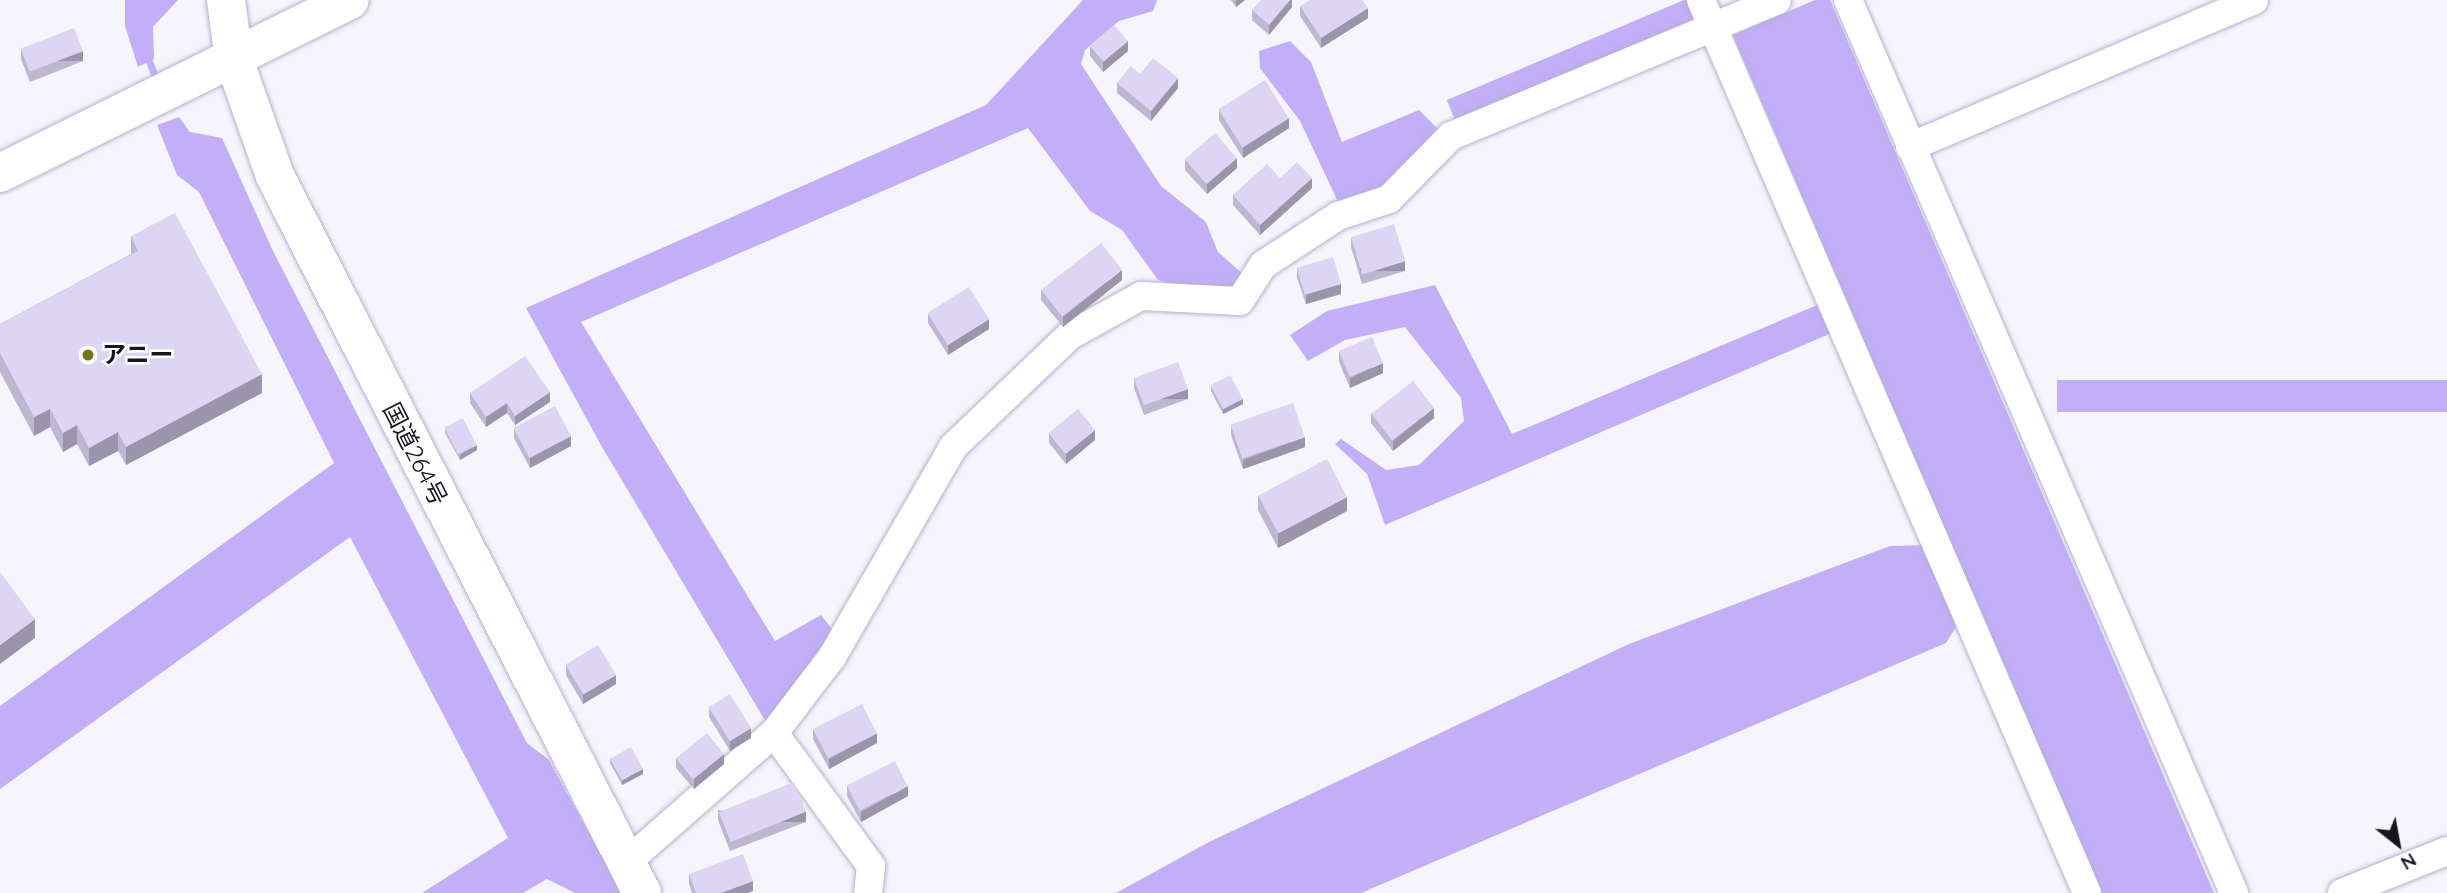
<!DOCTYPE html>
<meta charset="utf-8">
<style>
body{margin:0}
#map{position:relative;width:2447px;height:893px;overflow:hidden;background:#f6f5fc;font-family:Quicksand,"Noto Sans JP",sans-serif}
div>[style]{position:absolute}
.water>*{inset:0;background:#c2affa;transform-origin:0 0}
.stream>*{height:7px;margin:-3.5px;padding:0 3.5px;transform-origin:3.5px;border-radius:3.5px;background:#c2affa}
.roads{filter:drop-shadow(0 0 2px #b7afd2) drop-shadow(0 0 2px #b7afd2)}
.street>*{height:28px;margin:-14px;padding:0 14px;transform-origin:14px;border-radius:14px;background:#fff}
.secondary>*{height:38px;margin:-19px;padding:0 19px;transform-origin:19px;border-radius:19px;background:#fff}
.highway>*{height:38px;margin:-19px;padding:0 19px;transform-origin:19px;border-radius:19px;background:#fff}
.wall>*{inset:0;background:#bdb7d2}
.shaded-wall>*{inset:0;background:#9a95ab;transform-origin:0 0}
.building>*{inset:0;background:#dcd5f4;transform-origin:0 0}
.dots>*{width:19px;height:19px;translate:-50% -50%;box-sizing:border-box;border:4px solid #fff;border-radius:50%}
span{translate:-50% -50%;white-space:nowrap;text-align:center;line-height:1.15;-webkit-text-stroke:5px #fff;paint-order:stroke}
.poi-label{font-size:24px;color:#171420;font-weight:700}
.left{translate:0 -50%;text-align:left}
.street-label{font-size:24px;color:#171420}
.north{position:absolute;left:2363px;top:809px;width:70px;height:70px;-webkit-text-stroke:5px #fff;paint-order:stroke;rotate:149deg;font-size:19px;font-weight:700;line-height:28px;text-align:center;color:#171420}
.north::after{content:'';display:block;margin:auto;width:24px;height:32px;background:#171420;clip-path:polygon(50% 0,100% 100%,50% 72%,0 100%)}
</style>
<div id="map">
<div class="water">
<div style="clip-path:polygon(125px 0,178px 0,153px 27px,154px 59px,138px 67px,125px 26px)"></div>
<div style="clip-path:polygon(1083px 0,1157px 0,1153px 11px,1119px 21px,1085px 50px,1081px 64px,1161px 186px,1206px 222px,1218px 252px,1244px 275px,1230px 291px,1206px 293px,1158px 280px,1122px 230px,1090px 211px,1028px 128px,581px 322px,775px 641px,821px 615px,835px 633px,766px 722px,602px 447px,526px 308px,986px 105px)"></div>
<div style="clip-path:polygon(1684px 0,1689px 0,1697px 20px,1455px 121px,1447px 100px)"></div>
<div style="clip-path:polygon(1815px 0,1830px 0,2214px 893px,2102px 893px,1972px 591px,1949px 602px,1958px 624px,1946px 643px,1361px 893px,1116px 893px,1209px 842px,1629px 644px,1890px 546px,1924px 545px,1934px 568px,1957px 558px,1733px 35px)"></div>
<div style="clip-path:polygon(1290px 41px,1311px 62px,1342px 142px,1419px 110px,1439px 130px,1385px 189px,1339px 204px,1300px 121px,1260px 68px,1259px 51px)"></div>
<div style="clip-path:polygon(179px 117px,190px 132px,222px 138px,273px 251px,527px 743px,549px 760px,622px 893px,575px 893px,547px 879px,523px 893px,422px 893px,508px 838px,350px 537px,0 789px,0 706px,334px 463px,199px 192px,177px 175px,157px 125px)"></div>
<div style="clip-path:polygon(1435px 285px,1512px 434px,1822px 303px,1834px 332px,1385px 525px,1367px 474px,1335px 444px,1341px 439px,1386px 470px,1419px 465px,1464px 421px,1461px 398px,1405px 327px,1345px 340px,1308px 361px,1290px 335px,1327px 311px)"></div>
<div style="left:2447px;top:380px;width:32px;height:390px;rotate:90deg"></div>
</div>
<div class="stream">
<div style="left:146px;top:53px;width:33px;rotate:69deg"></div>
</div>
<div class="roads">
<div class="street">
<div style="left:1701px;top:0;width:973px;rotate:66.62deg"></div>
<div style="left:1848px;top:0;width:973px;rotate:66.62deg"></div>
<div style="left:1910px;top:147px;width:374px;rotate:-23.1deg"></div>
<div style="left:774px;top:733px;width:165px;rotate:53.9deg"></div>
<div style="left:871px;top:866px;width:27px;rotate:96deg"></div>
<div style="left:627px;top:862px;width:196px;rotate:-41.3deg"></div>
<div style="left:774px;top:733px;width:96px;rotate:-52.7deg"></div>
<div style="left:832px;top:657px;width:242px;rotate:-60deg"></div>
<div style="left:953px;top:447px;width:161px;rotate:-43.7deg"></div>
<div style="left:1069px;top:336px;width:82px;rotate:-29.1deg"></div>
<div style="left:1141px;top:296px;width:99px;rotate:2.9deg"></div>
<div style="left:1240px;top:301px;width:43px;rotate:-57.4deg"></div>
<div style="left:1263px;top:265px;width:90px;rotate:-33.2deg"></div>
<div style="left:1338px;top:216px;width:54px;rotate:-18.4deg"></div>
<div style="left:1389px;top:199px;width:88px;rotate:-45.5deg"></div>
<div style="left:1451px;top:136px;width:353px;rotate:-22.6deg"></div>
<div style="left:2342px;top:893px;width:113px;rotate:-21.8deg"></div>
</div>
<div class="secondary">
<div style="left:0;top:173px;width:390px;rotate:-26.3deg"></div>
</div>
<div class="highway">
<div style="left:226px;top:0;width:61px;rotate:82.4deg"></div>
<div style="left:234px;top:60px;width:123px;rotate:70.5deg"></div>
<div style="left:275px;top:176px;width:805px;rotate:62.89deg"></div>
</div>
</div>
<div class="wall">
<div style="clip-path:polygon(1231px 0,1245px 0,1236px 7px)"></div>
<div style="clip-path:polygon(1292px 0,1292px 7px,1269px 35px,1252px 20px,1252px 10px)"></div>
<div style="clip-path:polygon(1300px 6px,1368px 18px,1321px 48px,1300px 16px)"></div>
<div style="clip-path:polygon(1090px 46px,1128px 51px,1103px 72px,1090px 56px)"></div>
<div style="clip-path:polygon(21px 49px,83px 61px,30px 82px,21px 59px)"></div>
<div style="clip-path:polygon(1140px 74px,1178px 88px,1151px 121px,1117px 93px,1117px 83px)"></div>
<div style="clip-path:polygon(1219px 110px,1289px 128px,1243px 158px,1219px 120px)"></div>
<div style="clip-path:polygon(1185px 160px,1237px 168px,1207px 194px,1185px 170px)"></div>
<div style="clip-path:polygon(1280px 178px,1312px 188px,1260px 235px,1233px 205px,1233px 195px)"></div>
<div style="clip-path:polygon(131px 236px,262px 393px,126px 465px,118px 451px,89px 466px,77px 444px,63px 452px,50px 427px,34px 436px,0 372px,0 324px,131px 254px)"></div>
<div style="clip-path:polygon(1351px 237px,1405px 271px,1362px 284px,1351px 247px)"></div>
<div style="clip-path:polygon(1297px 268px,1341px 294px,1306px 304px,1297px 278px)"></div>
<div style="clip-path:polygon(1122px 280px,1063px 327px,1041px 300px,1041px 290px)"></div>
<div style="clip-path:polygon(928px 313px,989px 329px,948px 355px,928px 323px)"></div>
<div style="clip-path:polygon(1339px 352px,1383px 373px,1350px 388px,1339px 362px)"></div>
<div style="clip-path:polygon(1134px 378px,1188px 399px,1144px 415px,1134px 388px)"></div>
<div style="clip-path:polygon(1211px 386px,1243px 404px,1223px 414px,1211px 391px)"></div>
<div style="clip-path:polygon(470px 393px,550px 402px,515px 425px,507px 413px,486px 427px,470px 403px)"></div>
<div style="clip-path:polygon(1371px 413px,1434px 418px,1393px 451px,1371px 423px)"></div>
<div style="clip-path:polygon(1231px 425px,1305px 447px,1243px 469px,1231px 435px)"></div>
<div style="clip-path:polygon(445px 428px,477px 450px,460px 460px,445px 433px)"></div>
<div style="clip-path:polygon(514px 428px,571px 446px,530px 468px,514px 438px)"></div>
<div style="clip-path:polygon(1049px 433px,1095px 440px,1066px 464px,1049px 443px)"></div>
<div style="clip-path:polygon(1258px 496px,1347px 511px,1278px 548px,1258px 510px)"></div>
<div style="clip-path:polygon(566px 665px,616px 684px,583px 704px,566px 675px)"></div>
<div style="clip-path:polygon(709px 707px,751px 738px,730px 751px,709px 717px)"></div>
<div style="clip-path:polygon(813px 729px,877px 743px,829px 769px,813px 739px)"></div>
<div style="clip-path:polygon(610px 758px,643px 774px,622px 785px,610px 763px)"></div>
<div style="clip-path:polygon(676px 758px,724px 764px,694px 789px,676px 768px)"></div>
<div style="clip-path:polygon(847px 786px,908px 796px,861px 822px,847px 796px)"></div>
<div style="clip-path:polygon(718px 810px,806px 822px,730px 851px,718px 820px)"></div>
<div style="clip-path:polygon(689px 874px,753px 891px,747px 893px,692px 893px,689px 884px)"></div>
</div>
<div class="shaded-wall">
<div style="clip-path:polygon(1236px 0,1245px 0,1236px 7px)"></div>
<div style="clip-path:polygon(1290px 0,1292px 0,1292px 7px,1269px 35px,1269px 25px)"></div>
<div style="clip-path:polygon(1368px 8px,1368px 18px,1321px 48px,1321px 38px)"></div>
<div style="clip-path:polygon(1128px 41px,1128px 51px,1103px 72px,1103px 62px)"></div>
<div style="left:83px;top:51px;width:10px;height:57px;rotate:90deg"></div>
<div style="clip-path:polygon(1178px 78px,1178px 88px,1151px 121px,1151px 111px)"></div>
<div style="clip-path:polygon(1289px 118px,1289px 128px,1243px 158px,1243px 148px)"></div>
<div style="clip-path:polygon(1237px 158px,1237px 168px,1207px 194px,1207px 184px)"></div>
<div style="clip-path:polygon(1312px 178px,1312px 188px,1260px 235px,1260px 225px)"></div>
<div style="left:1405px;top:261px;width:10px;height:45px;rotate:90deg"></div>
<div style="clip-path:polygon(1122px 270px,1122px 280px,1063px 327px,1063px 317px)"></div>
<div style="clip-path:polygon(1341px 284px,1341px 294px,1306px 304px,1306px 294px)"></div>
<div style="clip-path:polygon(989px 319px,989px 329px,948px 355px,948px 345px)"></div>
<div style="clip-path:polygon(1383px 363px,1383px 373px,1350px 388px,1350px 378px)"></div>
<div style="clip-path:polygon(262px 374px,262px 393px,126px 465px,126px 447px)"></div>
<div style="left:1188px;top:389px;width:10px;height:47px;rotate:90deg"></div>
<div style="clip-path:polygon(550px 392px,550px 402px,515px 425px,515px 416px)"></div>
<div style="clip-path:polygon(1243px 399px,1243px 404px,1223px 414px,1223px 409px)"></div>
<div style="clip-path:polygon(507px 403px,507px 413px,486px 427px,486px 417px)"></div>
<div style="clip-path:polygon(1434px 408px,1434px 418px,1393px 451px,1393px 441px)"></div>
<div style="clip-path:polygon(50px 409px,50px 427px,34px 436px,34px 417px)"></div>
<div style="clip-path:polygon(77px 425px,77px 444px,63px 452px,63px 433px)"></div>
<div style="clip-path:polygon(1095px 430px,1095px 440px,1066px 464px,1066px 454px)"></div>
<div style="clip-path:polygon(118px 432px,118px 451px,89px 466px,89px 448px)"></div>
<div style="clip-path:polygon(571px 436px,571px 446px,530px 468px,530px 458px)"></div>
<div style="clip-path:polygon(1305px 437px,1305px 447px,1243px 469px,1243px 460px)"></div>
<div style="clip-path:polygon(477px 445px,477px 450px,460px 460px,460px 455px)"></div>
<div style="clip-path:polygon(1347px 497px,1347px 511px,1278px 548px,1278px 533px)"></div>
<div style="clip-path:polygon(35px 619px,35px 638px,0 664px,0 645px)"></div>
<div style="clip-path:polygon(616px 675px,616px 684px,583px 704px,583px 694px)"></div>
<div style="clip-path:polygon(751px 728px,751px 738px,730px 751px,730px 741px)"></div>
<div style="clip-path:polygon(877px 733px,877px 743px,829px 769px,829px 759px)"></div>
<div style="clip-path:polygon(724px 754px,724px 764px,694px 789px,694px 779px)"></div>
<div style="clip-path:polygon(643px 769px,643px 774px,622px 785px,622px 780px)"></div>
<div style="clip-path:polygon(908px 786px,908px 796px,861px 822px,861px 812px)"></div>
<div style="left:806px;top:812px;width:10px;height:81px;rotate:90deg"></div>
<div style="clip-path:polygon(753px 881px,753px 891px,747px 893px,721px 893px)"></div>
</div>
<div class="building">
<div style="clip-path:polygon(1261px 0,1290px 0,1269px 25px,1252px 10px)"></div>
<div style="clip-path:polygon(1310px 0,1362px 0,1368px 8px,1321px 38px,1300px 6px)"></div>
<div style="left:1114px;top:25px;width:21px;height:32px;rotate:49deg"></div>
<div style="left:74px;top:28px;width:25px;height:57px;rotate:69deg"></div>
<div style="clip-path:polygon(1153px 58px,1178px 78px,1151px 111px,1117px 83px,1131px 66px,1140px 74px)"></div>
<div style="left:1265px;top:80px;width:45px;height:55px;rotate:58deg"></div>
<div style="left:1215px;top:133px;width:33px;height:40px;rotate:49deg"></div>
<div style="clip-path:polygon(1297px 162px,1312px 178px,1260px 225px,1233px 195px,1267px 164px,1280px 178px)"></div>
<div style="clip-path:polygon(175px 213px,262px 374px,126px 447px,118px 432px,89px 448px,77px 425px,63px 433px,50px 409px,34px 417px,0 353px,0 324px,138px 251px,131px 236px)"></div>
<div style="left:1394px;top:224px;width:39px;height:45px;rotate:73deg"></div>
<div style="left:1101px;top:243px;width:34px;height:76px;rotate:52deg"></div>
<div style="left:1333px;top:257px;width:28px;height:38px;rotate:73deg"></div>
<div style="left:969px;top:287px;width:38px;height:49px;rotate:58deg"></div>
<div style="left:1372px;top:337px;width:28px;height:36px;rotate:67deg"></div>
<div style="clip-path:polygon(525px 356px,550px 392px,515px 416px,507px 403px,486px 417px,470px 393px)"></div>
<div style="left:1178px;top:362px;width:29px;height:47px;rotate:70deg"></div>
<div style="left:1230px;top:375px;width:27px;height:22px;rotate:62deg"></div>
<div style="left:1413px;top:381px;width:34px;height:53px;rotate:52deg"></div>
<div style="left:1293px;top:403px;width:36px;height:66px;rotate:71deg"></div>
<div style="left:555px;top:406px;width:34px;height:47px;rotate:62deg"></div>
<div style="left:1078px;top:409px;width:27px;height:38px;rotate:51deg"></div>
<div style="left:463px;top:418px;width:30px;height:21px;rotate:63deg"></div>
<div style="left:1327px;top:459px;width:43px;height:78px;rotate:62deg"></div>
<div style="clip-path:polygon(0 572px,35px 619px,0 645px)"></div>
<div style="left:598px;top:645px;width:35px;height:38px;rotate:59deg"></div>
<div style="left:730px;top:694px;width:40px;height:25px;rotate:58deg"></div>
<div style="left:862px;top:704px;width:33px;height:55px;rotate:63deg"></div>
<div style="left:707px;top:733px;width:27px;height:40px;rotate:51deg"></div>
<div style="left:631px;top:747px;width:25px;height:24px;rotate:61deg"></div>
<div style="left:895px;top:761px;width:28px;height:54px;rotate:63deg"></div>
<div style="left:794px;top:782px;width:32px;height:81px;rotate:68deg"></div>
<div style="clip-path:polygon(743px 854px,753px 881px,721px 893px,696px 893px,689px 874px)"></div>
</div>
<div class="dots">
<div style="left:88px;top:355px;background:#777419"></div>
</div>
<div class="poi-label">
<span class="left" style="left:102px;top:355px">アニー</span>
</div>
<div class="street-label">
<span style="left:415px;top:454px;rotate:63deg">国道264号</span>
</div>
<div class="north">N</div>
</div>
